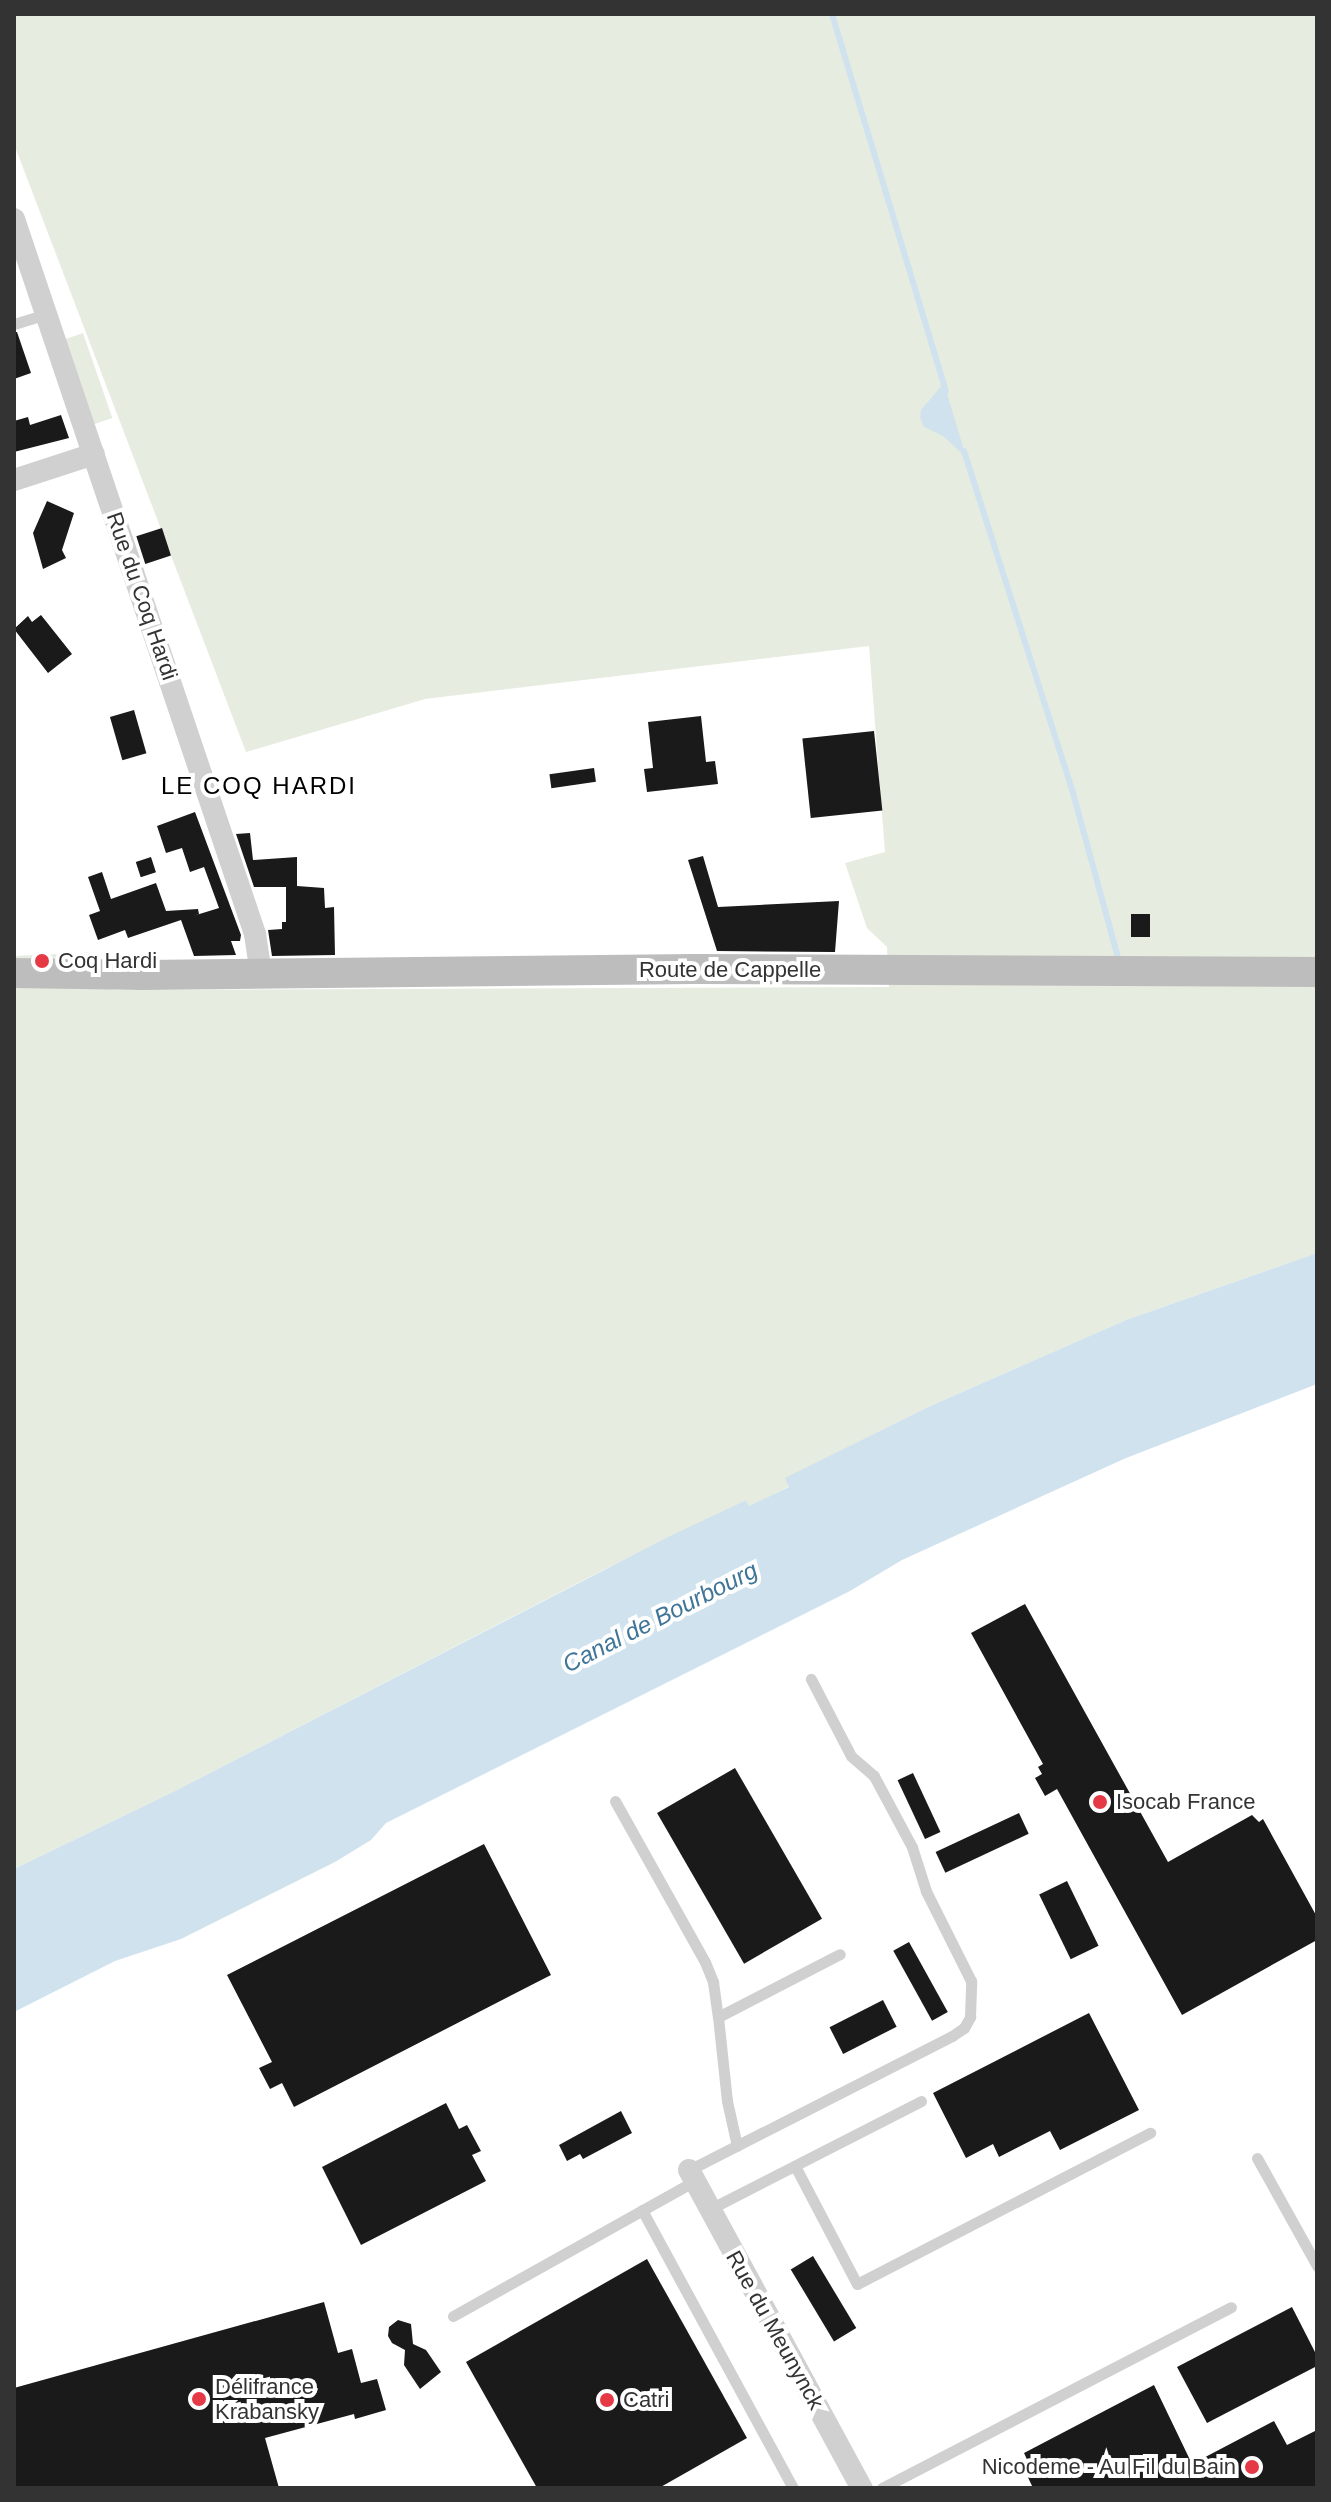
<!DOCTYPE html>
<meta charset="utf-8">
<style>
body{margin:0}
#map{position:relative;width:1331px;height:2502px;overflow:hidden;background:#fff;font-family:Helvetica,sans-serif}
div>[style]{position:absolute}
.green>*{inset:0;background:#e6ecdf;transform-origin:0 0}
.water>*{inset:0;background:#cfe2ee}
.stream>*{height:6px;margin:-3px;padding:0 3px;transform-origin:3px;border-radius:3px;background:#cfe2ee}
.building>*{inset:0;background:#1a1a1a;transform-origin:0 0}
.lane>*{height:11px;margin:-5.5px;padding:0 5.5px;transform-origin:5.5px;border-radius:5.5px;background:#d0d0d0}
.street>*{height:22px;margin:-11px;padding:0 11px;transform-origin:11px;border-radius:11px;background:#d0d0d0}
.secondary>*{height:30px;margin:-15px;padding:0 15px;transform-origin:15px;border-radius:15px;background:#bdbdbd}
.dots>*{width:22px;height:22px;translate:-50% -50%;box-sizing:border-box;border:4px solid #fff;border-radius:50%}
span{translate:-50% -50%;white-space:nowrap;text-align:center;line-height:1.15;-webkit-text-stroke:8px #fff;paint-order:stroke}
.street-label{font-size:22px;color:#333}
.poi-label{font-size:22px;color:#333}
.left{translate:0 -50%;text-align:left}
.right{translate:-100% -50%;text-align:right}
.neighbourhood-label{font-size:24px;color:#000;letter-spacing:2px}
.water-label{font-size:24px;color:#3f7597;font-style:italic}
.frame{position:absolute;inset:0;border:16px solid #333;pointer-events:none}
</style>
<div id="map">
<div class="green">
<div style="clip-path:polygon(14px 14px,1317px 14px,1317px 1253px,1126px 1320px,928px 1407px,786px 1478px,790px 1486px,749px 1507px,746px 1500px,607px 1568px,177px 1790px,14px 1869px,14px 956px,99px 952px,113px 990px,889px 987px,887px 947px,867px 928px,845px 863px,885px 852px,869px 646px,425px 699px,246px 752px,14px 144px)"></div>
<div style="left:83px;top:333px;width:90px;height:20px;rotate:71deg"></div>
</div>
<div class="water">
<div style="clip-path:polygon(944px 383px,966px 457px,943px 436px,924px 427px,920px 418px,921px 410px)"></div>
<div style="clip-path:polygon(1317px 1253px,1317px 1384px,1126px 1458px,902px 1560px,850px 1591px,386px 1823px,371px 1840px,335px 1862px,181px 1939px,115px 1961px,14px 2012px,14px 1869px,177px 1790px,668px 1537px,746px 1500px,749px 1506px,789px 1487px,785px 1478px,928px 1407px,1126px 1320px)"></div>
</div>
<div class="stream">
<div style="left:832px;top:14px;width:394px;rotate:73.2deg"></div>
<div style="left:964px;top:451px;width:359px;rotate:72.3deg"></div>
<div style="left:1073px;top:793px;width:170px;rotate:74.7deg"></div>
</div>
<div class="building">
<div style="clip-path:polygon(14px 332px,17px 332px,31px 373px,14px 379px)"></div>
<div style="clip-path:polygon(61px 415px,69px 438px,14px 452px,14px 421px,28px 417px,30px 425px)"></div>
<div style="clip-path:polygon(47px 501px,74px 513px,62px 550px,66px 558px,43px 569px,33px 533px)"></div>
<div style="left:162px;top:528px;width:29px;height:27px;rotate:72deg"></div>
<div style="clip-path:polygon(41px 615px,72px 654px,48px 673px,14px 629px,28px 616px,32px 622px)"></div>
<div style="left:134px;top:710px;width:45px;height:25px;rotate:74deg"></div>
<div style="clip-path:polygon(701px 716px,706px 762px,715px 761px,718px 784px,647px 792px,644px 769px,653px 768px,648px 722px)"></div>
<div style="left:874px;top:731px;width:80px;height:72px;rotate:84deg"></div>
<div style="left:594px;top:768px;width:14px;height:45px;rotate:82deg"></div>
<div style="clip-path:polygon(195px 812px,241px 935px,240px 941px,231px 941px,236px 955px,194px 956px,181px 920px,128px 938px,125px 930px,98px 940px,89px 915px,100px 911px,88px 877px,102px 872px,111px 899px,156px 883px,166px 911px,198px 909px,199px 914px,193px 916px,219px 908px,204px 867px,190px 872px,182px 848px,166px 853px,157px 826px)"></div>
<div style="clip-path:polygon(250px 833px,253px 860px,297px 857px,297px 886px,324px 888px,325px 908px,334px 907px,335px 955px,272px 956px,268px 930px,282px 929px,282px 922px,286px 922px,286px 887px,254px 887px,236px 834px)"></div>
<div style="clip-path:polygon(703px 856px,718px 907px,839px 901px,835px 952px,717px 951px,688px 860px)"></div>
<div style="left:151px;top:857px;width:16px;height:16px;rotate:72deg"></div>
<div style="left:1131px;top:914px;width:19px;height:23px"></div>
<div style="clip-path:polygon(1025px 1604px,1168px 1862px,1252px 1815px,1259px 1822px,1263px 1819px,1317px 1917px,1317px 1940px,1182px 2015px,1057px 1789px,1045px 1796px,1035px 1778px,1042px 1774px,1038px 1767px,1043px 1764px,971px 1633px)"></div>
<div style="left:735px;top:1768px;width:174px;height:90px;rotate:60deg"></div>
<div style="left:913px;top:1773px;width:65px;height:17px;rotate:65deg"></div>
<div style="left:1019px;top:1813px;width:23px;height:92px;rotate:65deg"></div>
<div style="clip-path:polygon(484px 1844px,551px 1975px,294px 2107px,282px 2083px,270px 2089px,259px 2068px,272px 2062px,227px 1975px)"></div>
<div style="left:1067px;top:1881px;width:72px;height:31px;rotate:64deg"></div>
<div style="left:909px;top:1942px;width:80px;height:18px;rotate:61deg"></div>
<div style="left:883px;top:2000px;width:30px;height:60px;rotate:63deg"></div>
<div style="clip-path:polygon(1089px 2013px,1139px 2110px,1060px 2150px,1050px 2131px,999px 2157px,993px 2144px,966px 2158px,933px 2093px)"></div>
<div style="clip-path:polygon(446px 2103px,459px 2129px,467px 2125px,481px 2151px,472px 2155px,486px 2181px,361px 2245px,322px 2167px)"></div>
<div style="clip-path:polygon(621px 2111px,632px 2133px,583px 2159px,580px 2154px,567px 2161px,559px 2145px)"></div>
<div style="left:813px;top:2256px;width:84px;height:26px;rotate:59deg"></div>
<div style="clip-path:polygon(647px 2259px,747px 2438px,659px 2488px,537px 2488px,466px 2362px)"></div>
<div style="clip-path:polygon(324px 2302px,338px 2353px,352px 2349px,361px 2383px,377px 2379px,386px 2410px,355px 2419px,354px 2414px,265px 2438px,279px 2488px,14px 2488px,14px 2388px)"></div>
<div style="clip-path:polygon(1292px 2307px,1317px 2356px,1317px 2366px,1207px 2423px,1177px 2367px)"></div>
<div style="clip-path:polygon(398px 2320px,411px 2324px,413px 2344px,426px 2350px,441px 2372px,420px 2389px,404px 2365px,405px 2350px,392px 2343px,388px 2336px,389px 2327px)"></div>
<div style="clip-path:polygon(1154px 2385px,1192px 2464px,1274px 2421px,1287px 2445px,1317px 2430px,1317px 2488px,1033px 2488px,1024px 2469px,1030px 2466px,1024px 2453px)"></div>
</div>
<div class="lane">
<div style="left:14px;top:324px;width:34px;rotate:-17deg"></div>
<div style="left:615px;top:1801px;width:184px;rotate:60.8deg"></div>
<div style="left:705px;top:1962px;width:22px;rotate:68deg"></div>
<div style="left:713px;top:1982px;width:35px;rotate:82deg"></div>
<div style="left:737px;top:2146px;width:46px;rotate:-102.5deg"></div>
<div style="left:727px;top:2101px;width:84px;rotate:-96.1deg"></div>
<div style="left:718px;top:2017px;width:137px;rotate:-27.3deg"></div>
<div style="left:1257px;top:2158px;width:124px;rotate:60.9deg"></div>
<div style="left:795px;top:2166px;width:133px;rotate:62.3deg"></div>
<div style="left:857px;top:2284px;width:330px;rotate:-27.3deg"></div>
<div style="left:689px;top:2170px;width:295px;rotate:-27deg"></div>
<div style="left:952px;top:2036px;width:14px;rotate:-34deg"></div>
<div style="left:964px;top:2028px;width:13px;rotate:-61deg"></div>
<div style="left:970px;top:2017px;width:36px;rotate:-88deg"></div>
<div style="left:971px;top:1981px;width:101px;rotate:-116.6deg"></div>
<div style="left:926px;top:1891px;width:46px;rotate:-107.7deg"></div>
<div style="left:912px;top:1847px;width:81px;rotate:-118.2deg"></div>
<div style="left:874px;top:1776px;width:30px;rotate:-139deg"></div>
<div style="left:851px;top:1756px;width:87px;rotate:-117.5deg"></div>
<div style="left:710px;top:2209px;width:237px;rotate:-27.1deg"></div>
<div style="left:642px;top:2210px;width:316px;rotate:61.5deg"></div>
<div style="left:453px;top:2316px;width:277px;rotate:-29.2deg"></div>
<div style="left:882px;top:2488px;width:393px;rotate:-27.4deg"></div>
</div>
<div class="street">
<div style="left:14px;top:219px;width:755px;rotate:71.37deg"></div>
<div style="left:255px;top:934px;width:40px;rotate:81.5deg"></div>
<div style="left:14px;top:480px;width:84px;rotate:-18deg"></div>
<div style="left:689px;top:2170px;width:362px;rotate:61.5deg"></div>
</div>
<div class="secondary">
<div style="left:14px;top:973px;width:129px;rotate:0.9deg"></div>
<div style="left:143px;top:975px;width:551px;rotate:-0.62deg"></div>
<div style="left:694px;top:969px;width:623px;rotate:0.28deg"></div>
</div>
<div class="dots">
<div style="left:42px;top:961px;background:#e63946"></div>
<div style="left:1100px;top:1802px;background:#e63946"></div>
<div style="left:199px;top:2399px;background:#e63946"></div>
<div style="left:607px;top:2400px;background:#e63946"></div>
<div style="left:1252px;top:2467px;background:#e63946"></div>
</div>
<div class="street-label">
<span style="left:142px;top:596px;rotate:71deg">Rue du Coq Hardi</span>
<span style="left:730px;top:970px">Route de Cappelle</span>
<span style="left:775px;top:2330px;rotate:61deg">Rue du Meunynck</span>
</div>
<div class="poi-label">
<span class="left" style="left:58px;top:961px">Coq Hardi</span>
<span class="left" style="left:1116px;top:1802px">Isocab France</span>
<span class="left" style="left:215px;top:2399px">Délifrance<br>Krabansky</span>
<span class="left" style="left:623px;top:2400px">Catri</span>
<span class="right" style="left:1236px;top:2467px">Nicodeme - Au Fil du Bain</span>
</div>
<div class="neighbourhood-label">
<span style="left:259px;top:786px">LE COQ HARDI</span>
</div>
<div class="water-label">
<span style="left:660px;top:1617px;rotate:-27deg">Canal de Bourbourg</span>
</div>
<div class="frame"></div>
</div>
